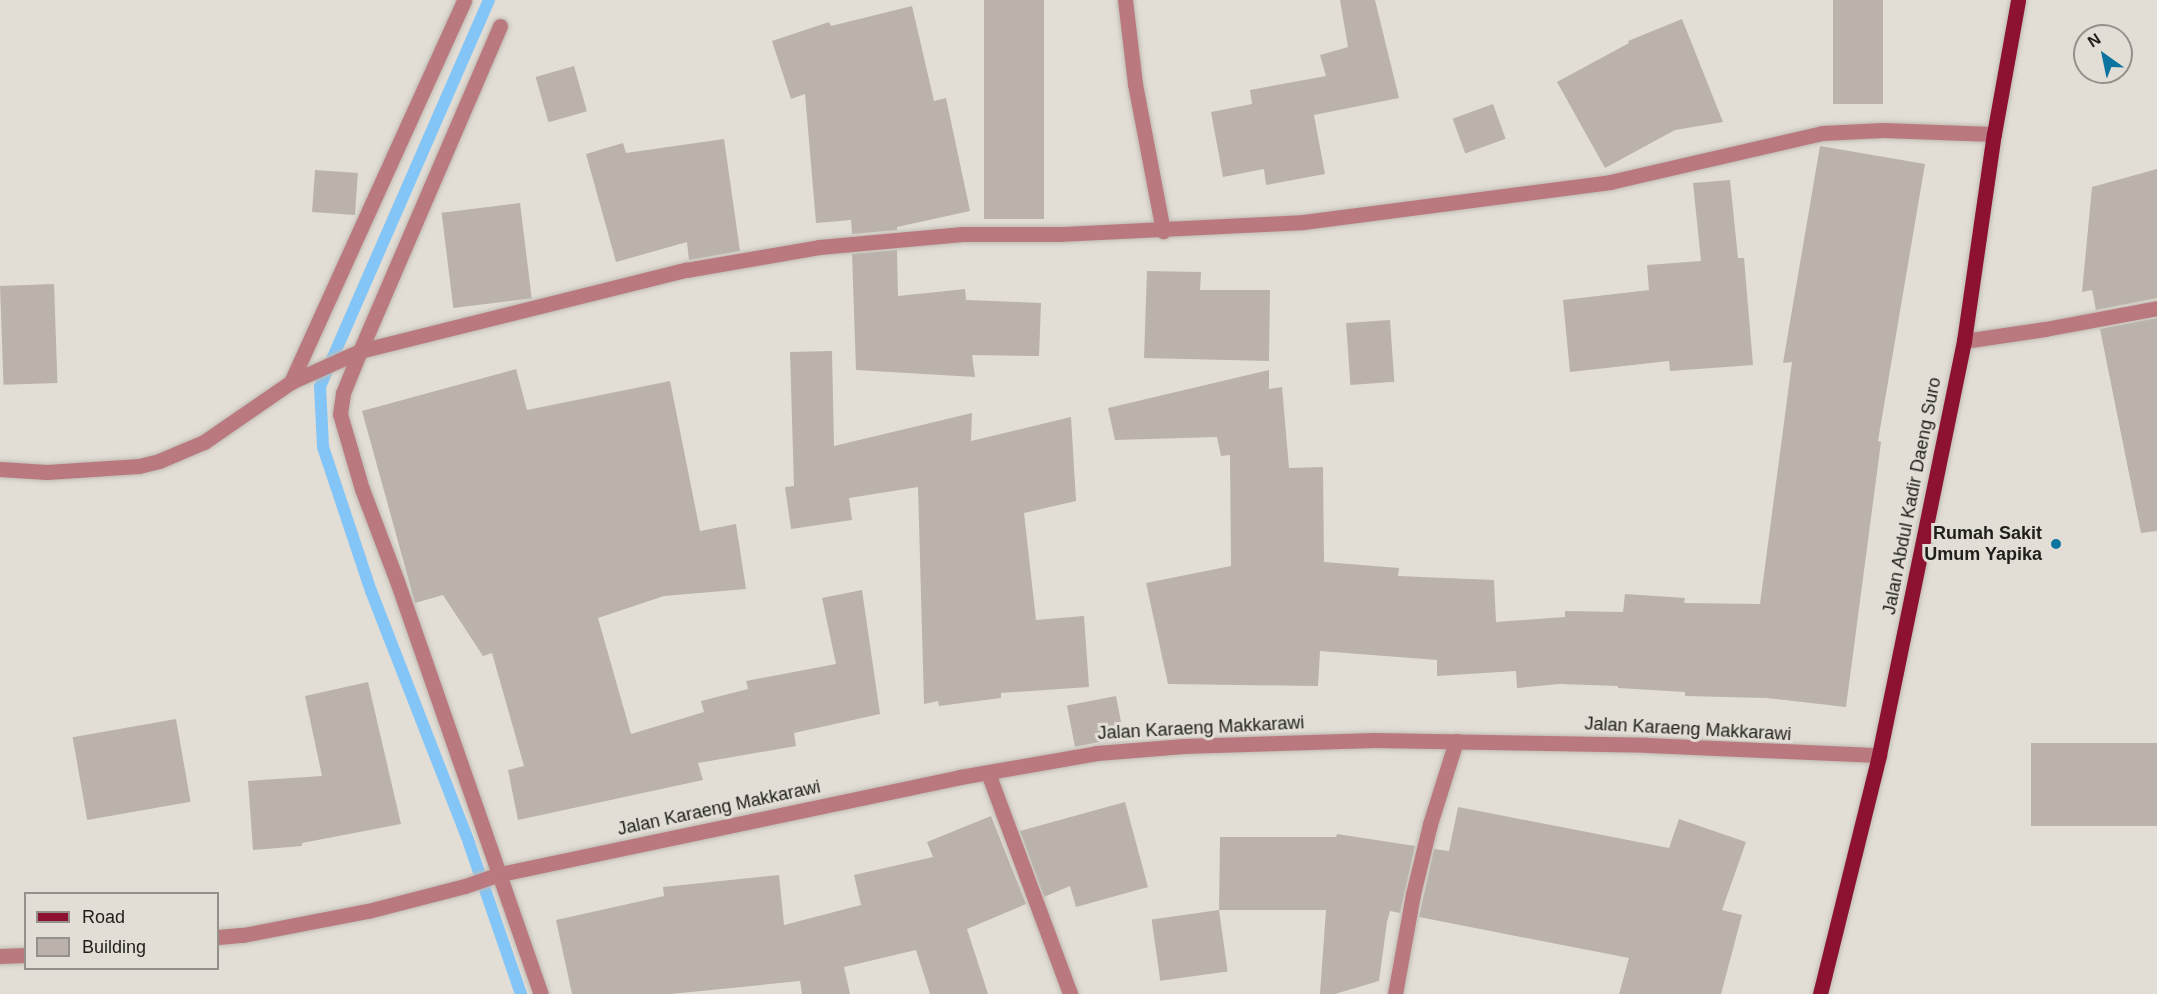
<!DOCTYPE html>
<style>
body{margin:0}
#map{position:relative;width:2157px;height:994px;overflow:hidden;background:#e2ded5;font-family:Helvetica,sans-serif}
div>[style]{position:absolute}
.stream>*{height:12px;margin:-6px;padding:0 6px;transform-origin:6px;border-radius:6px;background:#83c5f7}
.building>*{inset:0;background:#bab2ab;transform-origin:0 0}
.roads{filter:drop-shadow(0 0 2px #bfbbb3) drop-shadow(0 0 2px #bfbbb3)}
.minor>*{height:15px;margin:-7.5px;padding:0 7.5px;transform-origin:7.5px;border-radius:7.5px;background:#ba797f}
.major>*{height:15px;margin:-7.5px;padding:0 7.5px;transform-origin:7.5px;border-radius:7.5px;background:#8d1232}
.dots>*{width:16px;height:16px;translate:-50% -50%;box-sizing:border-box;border:3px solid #e2ded5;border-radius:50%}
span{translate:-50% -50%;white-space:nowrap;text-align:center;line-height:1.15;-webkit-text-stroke:6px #e2ded5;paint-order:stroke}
.street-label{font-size:18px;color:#1f1e1a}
.poi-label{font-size:18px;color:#1f1e1a;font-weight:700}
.right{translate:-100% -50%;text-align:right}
.legend{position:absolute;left:24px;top:892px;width:195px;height:78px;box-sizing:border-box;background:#e2ded5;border:2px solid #94918a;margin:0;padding:8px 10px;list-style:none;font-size:18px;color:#1f1e1a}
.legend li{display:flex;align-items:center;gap:12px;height:30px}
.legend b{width:30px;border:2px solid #94918a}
.north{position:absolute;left:2073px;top:24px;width:60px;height:60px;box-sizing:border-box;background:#e2ded5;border:2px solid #94918a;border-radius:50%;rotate:327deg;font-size:16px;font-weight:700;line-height:24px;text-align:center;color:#1f1e1a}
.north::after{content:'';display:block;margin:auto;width:21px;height:27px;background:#0d74a0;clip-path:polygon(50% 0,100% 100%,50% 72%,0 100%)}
</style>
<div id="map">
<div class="stream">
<div style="left:489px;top:0;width:422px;rotate:113.6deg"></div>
<div style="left:320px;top:387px;width:60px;rotate:87.1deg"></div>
<div style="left:323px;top:447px;width:152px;rotate:71.6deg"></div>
<div style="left:371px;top:591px;width:270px;rotate:68.7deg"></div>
<div style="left:469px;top:843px;width:160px;rotate:71deg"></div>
</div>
<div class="building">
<div style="left:984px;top:0;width:60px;height:219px"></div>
<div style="clip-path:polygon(1340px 0,1375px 0,1399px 98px,1314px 115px,1325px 174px,1266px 185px,1264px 169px,1223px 177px,1211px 112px,1252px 104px,1250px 90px,1326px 76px,1320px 55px,1348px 47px)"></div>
<div style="left:1833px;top:0;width:50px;height:104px"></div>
<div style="clip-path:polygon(912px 6px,934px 101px,946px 98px,970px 211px,897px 227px,897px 230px,852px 234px,851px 220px,816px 223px,805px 94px,791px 99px,772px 41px,829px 22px,831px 26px)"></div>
<div style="clip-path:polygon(1682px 19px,1723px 122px,1675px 130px,1605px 168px,1557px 82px,1629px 43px,1628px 41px)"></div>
<div style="left:574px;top:66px;width:47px;height:40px;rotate:74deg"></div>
<div style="left:1493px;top:104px;width:37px;height:43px;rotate:70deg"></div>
<div style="clip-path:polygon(724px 139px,740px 251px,689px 260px,687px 242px,616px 262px,586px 154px,623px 143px,626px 153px)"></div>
<div style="clip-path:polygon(1820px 146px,1925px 164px,1878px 441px,1881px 442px,1846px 707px,1766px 698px,1685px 696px,1685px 692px,1618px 688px,1618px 686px,1560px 684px,1517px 688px,1516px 671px,1437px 676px,1437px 660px,1320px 651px,1318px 686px,1168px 684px,1146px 583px,1231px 566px,1230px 455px,1221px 456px,1217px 437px,1115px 440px,1108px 408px,1269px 370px,1269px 389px,1282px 387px,1289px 468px,1323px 467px,1324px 562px,1399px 568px,1398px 576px,1494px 580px,1496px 622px,1565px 617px,1565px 611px,1623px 612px,1625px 594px,1685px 598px,1684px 603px,1760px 604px,1792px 362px,1783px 363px)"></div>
<div style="clip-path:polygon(2157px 169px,2157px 298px,2096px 310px,2092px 290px,2082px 292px,2092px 187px)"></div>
<div style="left:315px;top:170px;width:43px;height:42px;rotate:4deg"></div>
<div style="clip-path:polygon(1730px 180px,1738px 258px,1744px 258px,1753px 365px,1670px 371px,1669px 361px,1570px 372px,1563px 300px,1649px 290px,1647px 265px,1701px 261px,1693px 183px)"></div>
<div style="left:520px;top:203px;width:96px;height:79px;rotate:83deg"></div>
<div style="clip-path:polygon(897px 250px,898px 296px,965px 289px,966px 300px,1041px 303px,1039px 356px,972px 355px,975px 377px,856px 370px,852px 254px)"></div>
<div style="clip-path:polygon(1147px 271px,1201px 272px,1200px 290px,1270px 290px,1269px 361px,1144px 358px)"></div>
<div style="left:54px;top:284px;width:99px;height:54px;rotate:88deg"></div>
<div style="clip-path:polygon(2157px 318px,2157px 531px,2141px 533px,2100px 329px)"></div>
<div style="left:1390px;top:320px;width:62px;height:44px;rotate:86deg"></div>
<div style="clip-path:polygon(832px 351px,834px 446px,972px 413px,971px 441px,1071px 417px,1076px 501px,1024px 513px,1036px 620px,1084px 616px,1089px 687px,1001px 693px,1001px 698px,939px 706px,938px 701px,924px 704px,918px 487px,849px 498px,852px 520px,791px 529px,785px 487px,794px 486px,790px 352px)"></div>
<div style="clip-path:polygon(516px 369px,527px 410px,670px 381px,700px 531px,736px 524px,746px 589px,664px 596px,598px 618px,631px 734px,704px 712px,701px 701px,748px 689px,746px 681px,836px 664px,822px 598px,862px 590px,880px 714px,794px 733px,796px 746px,698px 763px,703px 780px,518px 820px,508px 770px,524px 766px,492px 653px,483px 656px,443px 595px,415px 603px,362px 411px)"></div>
<div style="clip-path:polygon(368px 682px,401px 824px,302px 843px,302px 846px,253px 850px,248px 781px,322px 776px,305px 696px)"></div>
<div style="left:1116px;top:696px;width:42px;height:50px;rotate:79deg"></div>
<div style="left:176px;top:719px;width:84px;height:105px;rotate:80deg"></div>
<div style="left:2157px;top:743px;width:83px;height:126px;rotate:90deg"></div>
<div style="clip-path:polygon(1125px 802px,1148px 887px,1076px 907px,1070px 886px,1044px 897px,1020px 831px)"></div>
<div style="clip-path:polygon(1458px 807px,1669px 848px,1679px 819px,1746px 842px,1722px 910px,1742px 915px,1721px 994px,1619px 994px,1629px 958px,1419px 917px,1434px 849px,1449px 851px)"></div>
<div style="clip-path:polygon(991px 816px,1026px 904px,967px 929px,988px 994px,930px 994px,916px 950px,844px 967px,850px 994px,802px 994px,800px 981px,671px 994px,572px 994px,556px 920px,664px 896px,663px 887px,779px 875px,784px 925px,861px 905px,854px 875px,933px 857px,927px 842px)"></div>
<div style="clip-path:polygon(1337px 834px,1415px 846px,1400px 913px,1390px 911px,1387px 922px,1379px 981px,1335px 994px,1320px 994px,1326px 910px,1219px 910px,1220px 837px,1336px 837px)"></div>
<div style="left:1219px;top:910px;width:62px;height:68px;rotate:82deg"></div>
</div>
<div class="roads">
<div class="minor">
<div style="left:1125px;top:0;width:85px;rotate:83.2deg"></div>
<div style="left:1135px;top:84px;width:150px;rotate:79.2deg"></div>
<div style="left:500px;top:26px;width:354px;rotate:113.3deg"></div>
<div style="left:360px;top:351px;width:45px;rotate:112deg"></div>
<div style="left:343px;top:393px;width:21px;rotate:98deg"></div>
<div style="left:340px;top:414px;width:78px;rotate:73.7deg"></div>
<div style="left:362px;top:489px;width:98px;rotate:69.2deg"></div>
<div style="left:397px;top:581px;width:437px;rotate:70.8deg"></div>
<div style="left:1964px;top:341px;width:82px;rotate:-8.4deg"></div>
<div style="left:2045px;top:329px;width:114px;rotate:-10.6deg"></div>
<div style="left:291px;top:382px;width:419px;rotate:-65.6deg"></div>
<div style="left:0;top:469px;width:47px;rotate:3.7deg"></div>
<div style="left:47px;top:472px;width:92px;rotate:-3.7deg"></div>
<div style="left:139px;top:466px;width:21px;rotate:-14deg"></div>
<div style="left:159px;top:461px;width:49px;rotate:-22.9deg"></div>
<div style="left:204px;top:442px;width:106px;rotate:-34.6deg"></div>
<div style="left:291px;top:382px;width:76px;rotate:-24.2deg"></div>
<div style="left:360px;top:351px;width:336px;rotate:-14deg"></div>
<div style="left:686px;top:270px;width:135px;rotate:-9.8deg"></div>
<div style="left:819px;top:247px;width:144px;rotate:-5.2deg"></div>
<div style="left:962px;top:234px;width:99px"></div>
<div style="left:1061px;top:234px;width:242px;rotate:-2.8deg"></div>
<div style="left:1303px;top:222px;width:310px;rotate:-7.4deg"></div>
<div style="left:1610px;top:182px;width:218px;rotate:-13deg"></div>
<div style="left:1822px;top:133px;width:61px;rotate:-2.8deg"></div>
<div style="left:1883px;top:130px;width:111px;rotate:2.1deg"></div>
<div style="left:988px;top:773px;width:236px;rotate:69.6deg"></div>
<div style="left:218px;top:937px;width:25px;rotate:-5deg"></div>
<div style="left:243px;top:935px;width:127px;rotate:-10.9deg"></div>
<div style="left:368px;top:911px;width:100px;rotate:-14.5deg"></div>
<div style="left:465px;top:886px;width:37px;rotate:-19deg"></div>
<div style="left:500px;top:874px;width:470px;rotate:-11.9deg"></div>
<div style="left:960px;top:777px;width:139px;rotate:-9.9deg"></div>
<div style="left:1097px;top:753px;width:87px;rotate:-4.6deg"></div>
<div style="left:1184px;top:746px;width:190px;rotate:-1.8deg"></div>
<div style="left:1374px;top:740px;width:273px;rotate:1deg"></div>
<div style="left:1647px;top:745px;width:232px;rotate:2.5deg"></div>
<div style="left:0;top:956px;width:26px;rotate:-2deg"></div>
<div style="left:1395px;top:994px;width:102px;rotate:-79.8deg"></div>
<div style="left:1413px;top:894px;width:72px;rotate:-76.3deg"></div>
<div style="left:1430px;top:824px;width:87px;rotate:-72.6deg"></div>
</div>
<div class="major">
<div style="left:1820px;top:994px;width:246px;rotate:-76.1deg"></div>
<div style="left:1879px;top:755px;width:423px;rotate:-78.4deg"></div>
<div style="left:1964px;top:341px;width:209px;rotate:-81.8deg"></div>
<div style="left:1994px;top:134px;width:136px;rotate:-79.8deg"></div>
</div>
</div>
<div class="dots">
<div style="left:2056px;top:544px;background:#0d74a0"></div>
</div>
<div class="street-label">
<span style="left:1912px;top:496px;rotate:-79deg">Jalan Abdul Kadir Daeng Suro</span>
<span style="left:1201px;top:728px;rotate:-3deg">Jalan Karaeng Makkarawi</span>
<span style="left:1688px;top:729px;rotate:3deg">Jalan Karaeng Makkarawi</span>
<span style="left:719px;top:808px;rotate:-12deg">Jalan Karaeng Makkarawi</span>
</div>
<div class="poi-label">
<span class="right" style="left:2042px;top:544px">Rumah Sakit<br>Umum Yapika</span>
</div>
<ul class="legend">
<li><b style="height:8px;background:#8d1232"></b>Road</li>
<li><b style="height:16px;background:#bab2ab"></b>Building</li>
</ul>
<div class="north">N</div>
</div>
